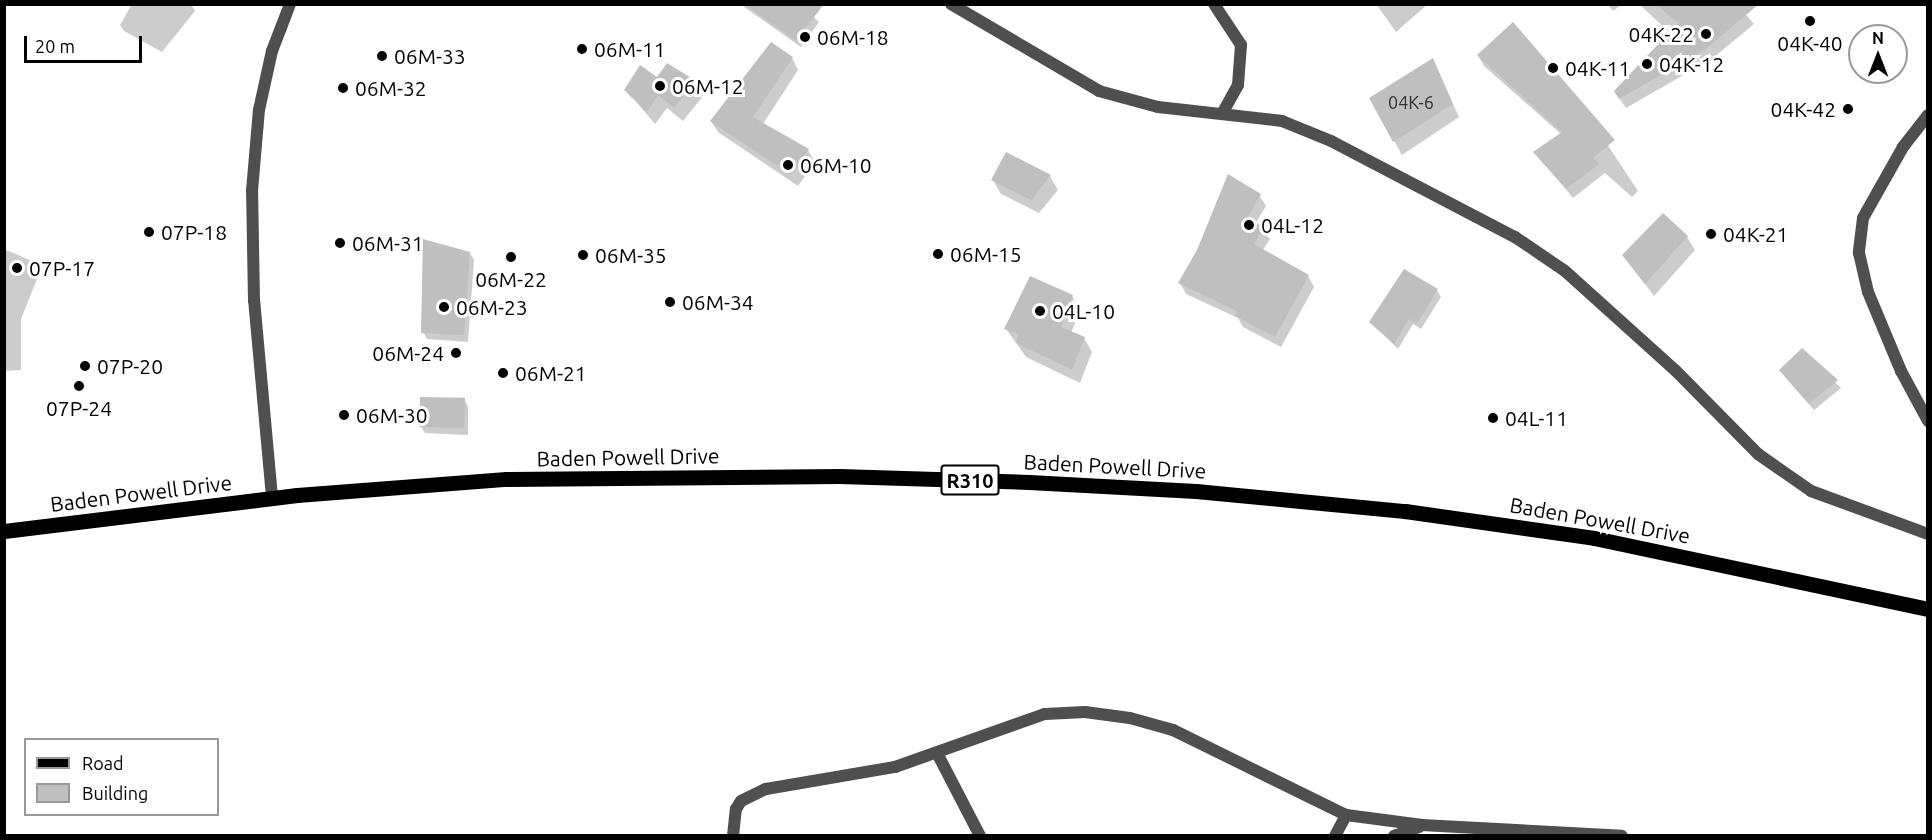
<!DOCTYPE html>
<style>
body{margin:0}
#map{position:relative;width:1932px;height:840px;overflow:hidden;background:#fff;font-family:Ubuntu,sans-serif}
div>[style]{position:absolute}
.shadow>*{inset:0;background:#0003}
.building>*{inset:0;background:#bfbfbf;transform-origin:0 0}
.lane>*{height:12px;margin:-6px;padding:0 6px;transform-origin:6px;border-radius:6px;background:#4f4f4f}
.street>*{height:12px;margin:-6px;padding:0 6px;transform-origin:6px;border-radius:6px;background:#4f4f4f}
.primary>*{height:15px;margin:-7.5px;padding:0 7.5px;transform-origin:7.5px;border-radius:7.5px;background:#000}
.dots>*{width:16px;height:16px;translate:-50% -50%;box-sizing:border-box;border:3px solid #fff;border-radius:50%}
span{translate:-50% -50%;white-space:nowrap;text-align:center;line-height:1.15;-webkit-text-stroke:6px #fff;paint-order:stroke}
.number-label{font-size:18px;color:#303030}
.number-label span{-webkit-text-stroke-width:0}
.shield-label span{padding:2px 4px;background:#fff;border:2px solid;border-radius:4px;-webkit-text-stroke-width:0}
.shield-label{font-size:20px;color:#000;font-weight:700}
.poi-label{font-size:21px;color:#000}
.right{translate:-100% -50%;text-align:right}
.left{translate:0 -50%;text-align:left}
.street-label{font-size:21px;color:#000}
.frame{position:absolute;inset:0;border:6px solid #000;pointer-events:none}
.legend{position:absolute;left:24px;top:738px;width:195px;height:78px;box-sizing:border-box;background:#fff;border:2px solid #999;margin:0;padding:8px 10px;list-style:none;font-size:18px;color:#000}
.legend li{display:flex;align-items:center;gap:12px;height:30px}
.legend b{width:30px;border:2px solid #999}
.north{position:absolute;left:1848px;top:24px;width:60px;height:60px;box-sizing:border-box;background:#fff;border:2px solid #999;border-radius:50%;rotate:0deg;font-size:16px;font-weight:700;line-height:24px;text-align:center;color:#000}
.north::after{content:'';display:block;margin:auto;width:21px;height:27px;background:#000;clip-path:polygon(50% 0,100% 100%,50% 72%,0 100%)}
.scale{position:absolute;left:24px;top:36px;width:118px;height:27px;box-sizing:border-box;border:3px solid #000;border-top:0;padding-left:8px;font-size:18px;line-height:21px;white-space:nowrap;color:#000;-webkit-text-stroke:4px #fff;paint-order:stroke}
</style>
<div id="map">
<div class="shadow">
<div style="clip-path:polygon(132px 4px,191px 4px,195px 11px,162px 52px,124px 31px,120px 25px)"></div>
<div style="clip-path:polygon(740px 4px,799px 4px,819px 22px,801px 47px)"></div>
<div style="clip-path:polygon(1376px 4px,1428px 4px,1396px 32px)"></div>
<div style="clip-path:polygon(1607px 4px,1621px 4px,1621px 5px,1613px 11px)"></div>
<div style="clip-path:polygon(1639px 4px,1737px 4px,1754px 24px,1713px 58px,1626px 108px,1615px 92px,1670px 33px)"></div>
<div style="clip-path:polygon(1478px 56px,1572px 91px,1638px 191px,1632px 197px,1605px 173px,1573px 198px,1535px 152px,1561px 134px,1484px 66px)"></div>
<div style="clip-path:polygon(792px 58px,798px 70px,763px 124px,808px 150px,815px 162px,798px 186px,718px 132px,711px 121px)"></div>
<div style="clip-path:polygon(1433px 60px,1459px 117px,1402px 155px,1371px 99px)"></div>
<div style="clip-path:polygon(695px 82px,703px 96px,683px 121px,667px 108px,655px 124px,626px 90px)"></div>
<div style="clip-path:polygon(1006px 154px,1050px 176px,1058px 190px,1039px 213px,1001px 194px,993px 180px)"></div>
<div style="clip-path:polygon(1259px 195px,1266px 206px,1255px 224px,1270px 239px,1263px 250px,1308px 276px,1314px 287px,1281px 347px,1243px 327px,1238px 318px,1186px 294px,1180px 283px)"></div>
<div style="clip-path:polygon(1687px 237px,1695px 250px,1654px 296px,1624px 256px)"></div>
<div style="clip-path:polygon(4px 249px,32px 261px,39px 274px,21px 319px,21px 370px,4px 371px)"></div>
<div style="clip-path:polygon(470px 253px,474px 260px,468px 342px,427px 339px,423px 332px)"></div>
<div style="clip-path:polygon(1437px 290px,1441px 297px,1421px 329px,1413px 324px,1398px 349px,1371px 322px)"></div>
<div style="clip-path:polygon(1072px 296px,1080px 310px,1071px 333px,1084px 338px,1092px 352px,1080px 383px,1026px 357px,1006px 329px)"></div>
<div style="clip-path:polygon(1802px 350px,1841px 388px,1814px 410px,1785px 377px)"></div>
<div style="clip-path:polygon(464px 399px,468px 406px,468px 435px,425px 433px,421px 427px)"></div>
</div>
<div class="building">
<div style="clip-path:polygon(744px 4px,824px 4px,796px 41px)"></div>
<div style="clip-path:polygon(1656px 4px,1759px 4px,1707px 48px,1619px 99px,1614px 91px,1678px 23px)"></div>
<div style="clip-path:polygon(1513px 22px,1615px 140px,1593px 158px,1599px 164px,1566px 189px,1533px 152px,1562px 132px,1477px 55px)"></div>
<div style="clip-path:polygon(771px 42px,793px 57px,753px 117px,809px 149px,791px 175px,710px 121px)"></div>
<div style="clip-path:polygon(1433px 58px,1453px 104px,1393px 142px,1369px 98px)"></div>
<div style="clip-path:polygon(667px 63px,696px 81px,674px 108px,658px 95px,647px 112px,624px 90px,640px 65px,657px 77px)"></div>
<div style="clip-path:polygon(1006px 152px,1051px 175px,1031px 200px,991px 180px)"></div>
<div style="clip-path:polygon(1228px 174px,1261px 194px,1247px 218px,1264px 227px,1254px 244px,1309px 275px,1275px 337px,1235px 316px,1237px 311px,1178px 283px,1197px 250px)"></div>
<div style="clip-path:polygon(1663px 213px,1688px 236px,1645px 284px,1622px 255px)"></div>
<div style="clip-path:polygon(423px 239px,470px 252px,464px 335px,421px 333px)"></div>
<div style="clip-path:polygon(1404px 269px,1438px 289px,1417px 324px,1409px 319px,1394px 344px,1369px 322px)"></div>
<div style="clip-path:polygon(1030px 276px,1073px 295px,1061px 327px,1085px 337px,1072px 370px,1016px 343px,1019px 334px,1004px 329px)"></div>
<div style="clip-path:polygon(1802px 348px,1838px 380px,1809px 404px,1779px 370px)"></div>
<div style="left:420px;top:397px;width:45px;height:30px;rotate:1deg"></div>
</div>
<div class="lane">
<div style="left:937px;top:753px;width:93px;rotate:62.6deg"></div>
<div style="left:733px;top:836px;width:27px;rotate:-84deg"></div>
<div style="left:736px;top:809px;width:9px;rotate:-58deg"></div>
<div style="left:741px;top:801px;width:28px;rotate:-26deg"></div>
<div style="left:766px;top:789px;width:131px;rotate:-9.7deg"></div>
<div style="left:895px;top:767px;width:159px;rotate:-19.5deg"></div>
<div style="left:1045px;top:714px;width:40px;rotate:-2.9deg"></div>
<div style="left:1085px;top:712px;width:45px;rotate:7.6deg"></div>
<div style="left:1130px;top:718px;width:45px;rotate:15.6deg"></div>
<div style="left:1173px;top:730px;width:193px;rotate:26.2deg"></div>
<div style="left:1346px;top:815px;width:77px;rotate:7.5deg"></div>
<div style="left:1422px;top:825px;width:200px;rotate:3.1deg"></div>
<div style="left:1335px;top:836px;width:24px;rotate:-62deg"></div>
<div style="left:1394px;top:836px;width:27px;rotate:-20deg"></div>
</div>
<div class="street">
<div style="left:951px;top:4px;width:172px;rotate:30.4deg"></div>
<div style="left:1099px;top:91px;width:61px;rotate:15.2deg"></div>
<div style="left:1158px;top:107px;width:125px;rotate:6.4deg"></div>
<div style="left:1282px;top:121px;width:53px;rotate:22.2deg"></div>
<div style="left:1331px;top:141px;width:208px;rotate:27.6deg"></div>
<div style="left:1515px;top:237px;width:60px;rotate:34.2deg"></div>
<div style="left:1565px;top:271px;width:149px;rotate:42deg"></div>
<div style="left:1676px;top:371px;width:117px;rotate:45.3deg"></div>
<div style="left:1758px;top:454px;width:65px;rotate:34.9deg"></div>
<div style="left:1811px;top:491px;width:125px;rotate:20.2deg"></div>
<div style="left:1214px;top:4px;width:49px;rotate:56.6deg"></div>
<div style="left:1241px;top:45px;width:40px;rotate:94.3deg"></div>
<div style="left:1238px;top:85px;width:31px;rotate:119deg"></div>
<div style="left:1928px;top:115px;width:41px;rotate:128deg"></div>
<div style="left:1903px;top:147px;width:81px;rotate:119.4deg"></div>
<div style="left:1863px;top:218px;width:35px;rotate:97deg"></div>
<div style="left:1859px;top:253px;width:40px;rotate:77deg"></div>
<div style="left:1868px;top:292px;width:86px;rotate:67.3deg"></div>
<div style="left:1901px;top:371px;width:57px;rotate:61.6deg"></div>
<div style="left:272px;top:497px;width:197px;rotate:-95.2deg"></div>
<div style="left:254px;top:301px;width:110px;rotate:-91deg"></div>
<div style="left:252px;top:191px;width:81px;rotate:-85.1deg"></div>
<div style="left:259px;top:110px;width:60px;rotate:-77.6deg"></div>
<div style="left:272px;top:51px;width:50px;rotate:-69deg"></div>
</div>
<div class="primary">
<div style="left:4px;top:531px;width:295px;rotate:-7deg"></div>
<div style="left:297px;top:495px;width:210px;rotate:-4.4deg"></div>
<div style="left:506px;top:479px;width:333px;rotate:-0.5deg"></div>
<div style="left:839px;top:476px;width:190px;rotate:1.8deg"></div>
<div style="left:1029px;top:482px;width:167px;rotate:3.1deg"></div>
<div style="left:1196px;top:491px;width:210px;rotate:5.5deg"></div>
<div style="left:1405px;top:511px;width:191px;rotate:8.1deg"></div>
<div style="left:1594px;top:538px;width:341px;rotate:12deg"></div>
</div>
<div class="dots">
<div style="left:1810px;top:21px;background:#000"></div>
<div style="left:1706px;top:34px;background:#000"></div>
<div style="left:805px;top:37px;background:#000"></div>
<div style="left:582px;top:49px;background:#000"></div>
<div style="left:382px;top:56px;background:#000"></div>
<div style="left:1647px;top:64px;background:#000"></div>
<div style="left:1553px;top:68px;background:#000"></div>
<div style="left:660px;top:86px;background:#000"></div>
<div style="left:343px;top:88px;background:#000"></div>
<div style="left:1848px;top:109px;background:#000"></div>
<div style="left:788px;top:165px;background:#000"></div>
<div style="left:1249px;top:225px;background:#000"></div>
<div style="left:149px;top:232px;background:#000"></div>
<div style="left:1711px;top:234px;background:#000"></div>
<div style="left:340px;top:243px;background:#000"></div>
<div style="left:938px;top:254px;background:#000"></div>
<div style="left:583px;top:255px;background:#000"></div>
<div style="left:511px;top:257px;background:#000"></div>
<div style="left:17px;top:268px;background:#000"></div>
<div style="left:670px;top:302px;background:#000"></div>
<div style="left:444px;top:307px;background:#000"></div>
<div style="left:1040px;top:311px;background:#000"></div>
<div style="left:456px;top:353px;background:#000"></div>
<div style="left:85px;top:366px;background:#000"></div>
<div style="left:503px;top:373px;background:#000"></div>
<div style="left:79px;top:386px;background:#000"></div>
<div style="left:344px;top:415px;background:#000"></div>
<div style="left:1493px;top:418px;background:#000"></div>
</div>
<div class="number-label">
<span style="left:1411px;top:102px">04K-6</span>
</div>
<div class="shield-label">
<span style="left:970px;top:480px">R310</span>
</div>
<div class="poi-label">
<span class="right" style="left:1694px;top:34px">04K-22</span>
<span class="left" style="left:817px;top:37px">06M-18</span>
<span style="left:1810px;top:43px">04K-40</span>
<span class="left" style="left:594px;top:49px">06M-11</span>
<span class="left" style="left:394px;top:56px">06M-33</span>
<span class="left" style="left:1659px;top:64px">04K-12</span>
<span class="left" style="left:1565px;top:68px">04K-11</span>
<span class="left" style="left:672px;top:86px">06M-12</span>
<span class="left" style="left:355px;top:88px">06M-32</span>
<span class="right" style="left:1836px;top:109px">04K-42</span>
<span class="left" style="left:800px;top:165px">06M-10</span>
<span class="left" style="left:1261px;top:225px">04L-12</span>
<span class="left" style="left:161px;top:232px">07P-18</span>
<span class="left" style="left:1723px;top:234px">04K-21</span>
<span class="left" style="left:352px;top:243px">06M-31</span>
<span class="left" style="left:950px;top:254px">06M-15</span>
<span class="left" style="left:595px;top:255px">06M-35</span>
<span class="left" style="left:29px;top:268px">07P-17</span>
<span style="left:511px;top:279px">06M-22</span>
<span class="left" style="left:682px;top:302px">06M-34</span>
<span class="left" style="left:456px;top:307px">06M-23</span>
<span class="left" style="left:1052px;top:311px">04L-10</span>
<span class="right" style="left:444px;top:353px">06M-24</span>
<span class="left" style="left:97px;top:366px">07P-20</span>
<span class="left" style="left:515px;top:373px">06M-21</span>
<span style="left:79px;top:408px">07P-24</span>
<span class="left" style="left:356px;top:415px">06M-30</span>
<span class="left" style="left:1505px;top:418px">04L-11</span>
</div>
<div class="street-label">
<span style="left:628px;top:457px;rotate:-1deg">Baden Powell Drive</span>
<span style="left:1115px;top:466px;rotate:3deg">Baden Powell Drive</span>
<span style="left:141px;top:493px;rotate:-7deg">Baden Powell Drive</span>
<span style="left:1600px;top:520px;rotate:10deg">Baden Powell Drive</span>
</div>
<div class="frame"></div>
<ul class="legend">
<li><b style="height:8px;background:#000"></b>Road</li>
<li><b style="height:16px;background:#bfbfbf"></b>Building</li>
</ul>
<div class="north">N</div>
<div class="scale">20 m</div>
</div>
